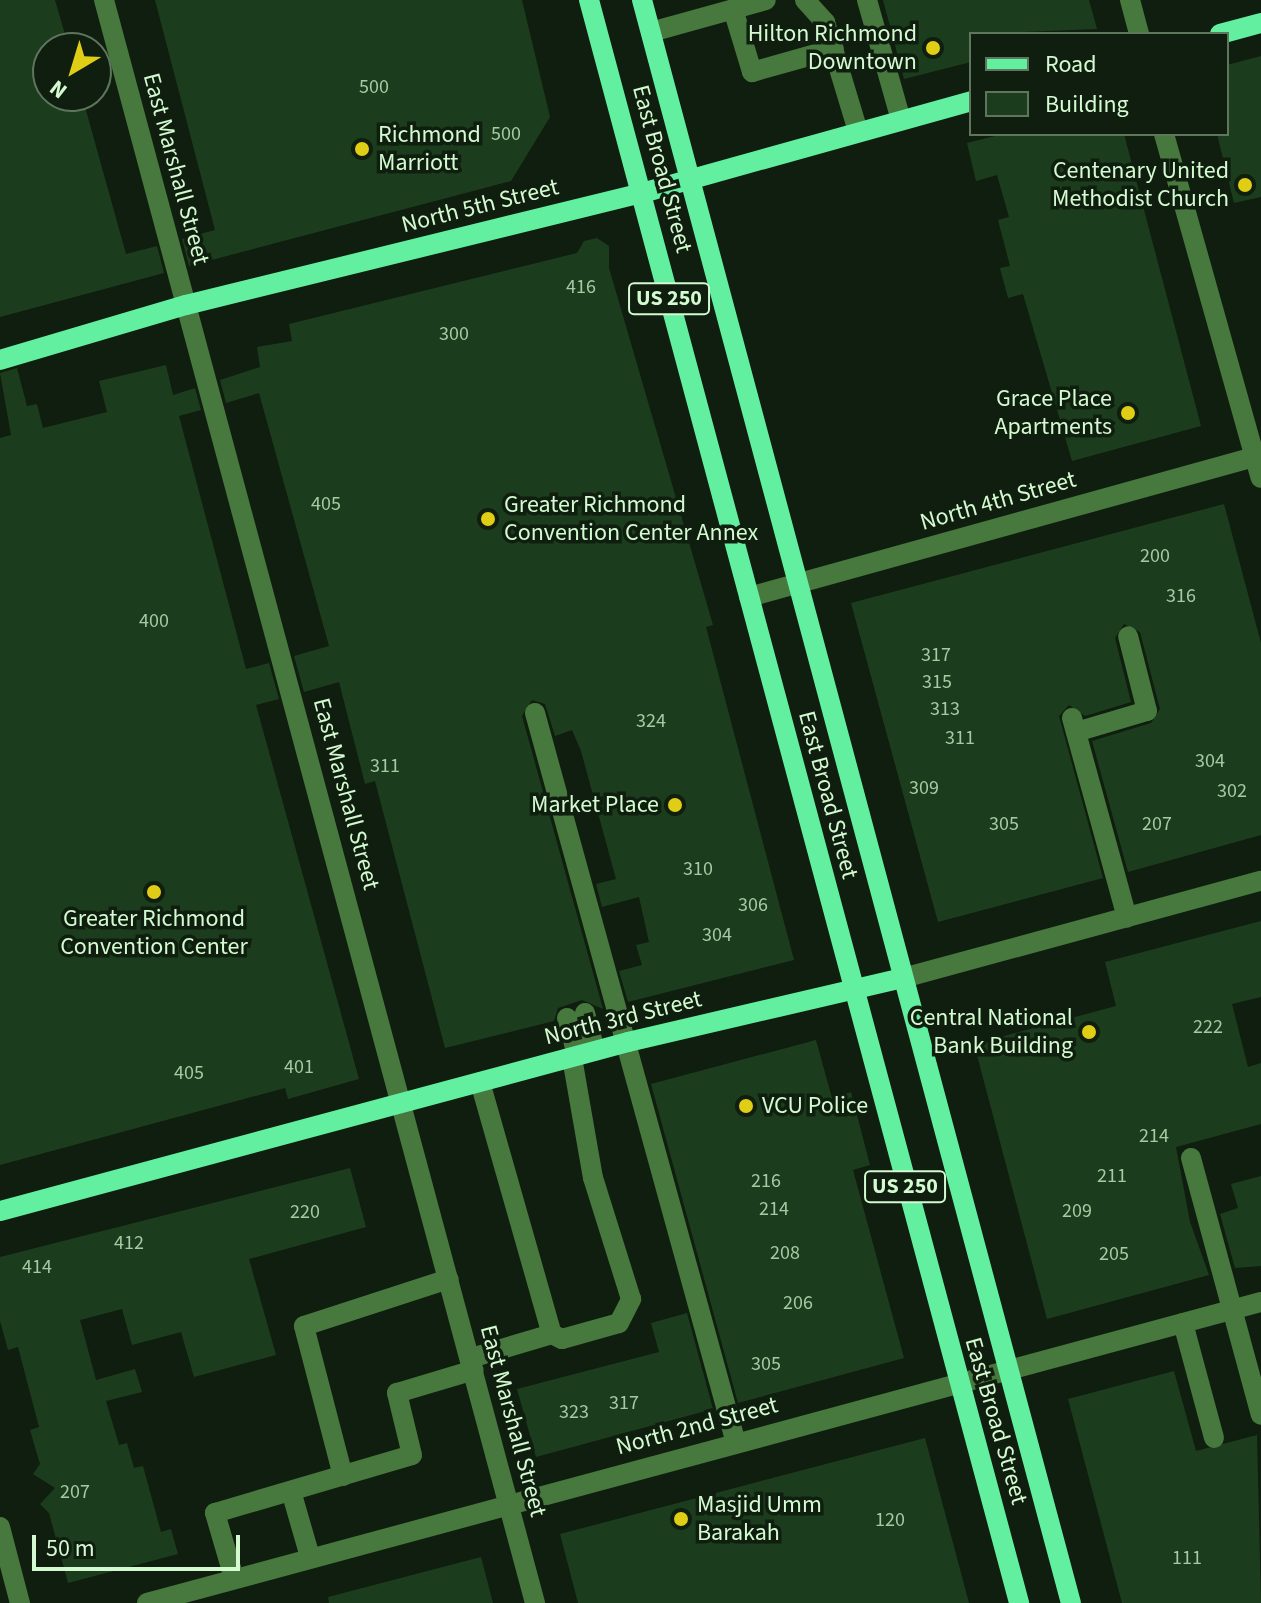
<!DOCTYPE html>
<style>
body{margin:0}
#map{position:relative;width:1261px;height:1603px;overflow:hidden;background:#0f1e0e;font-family:"Source Sans 3",sans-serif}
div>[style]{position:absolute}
.building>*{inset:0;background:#1c3d1d}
.minor>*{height:20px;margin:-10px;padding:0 10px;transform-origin:10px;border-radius:10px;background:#47783e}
.major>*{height:20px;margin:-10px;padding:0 10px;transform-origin:10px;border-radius:10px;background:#62efa0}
.dots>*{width:22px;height:22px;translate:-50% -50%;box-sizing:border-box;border:4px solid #0f1e0e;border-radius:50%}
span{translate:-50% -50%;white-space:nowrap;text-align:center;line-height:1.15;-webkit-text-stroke:7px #0f1e0e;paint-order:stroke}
.number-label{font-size:20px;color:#a5cba3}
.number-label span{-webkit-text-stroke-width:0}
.shield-label span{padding:2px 6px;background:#0f1e0e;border:2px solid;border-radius:6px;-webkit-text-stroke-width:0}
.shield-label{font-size:22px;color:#d3fad0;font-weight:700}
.poi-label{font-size:24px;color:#d3fad0}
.right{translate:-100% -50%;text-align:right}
.left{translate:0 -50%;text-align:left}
.street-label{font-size:24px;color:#d3fad0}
.legend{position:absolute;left:969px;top:32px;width:260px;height:104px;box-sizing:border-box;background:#0f1e0e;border:2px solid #5d765c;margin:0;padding:10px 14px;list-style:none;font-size:24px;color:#d3fad0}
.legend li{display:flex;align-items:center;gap:16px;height:40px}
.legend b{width:40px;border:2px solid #5d765c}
.north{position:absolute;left:32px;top:32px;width:80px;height:80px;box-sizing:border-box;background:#0f1e0e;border:2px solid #5d765c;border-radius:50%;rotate:218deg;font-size:22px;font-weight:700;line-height:32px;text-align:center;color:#d3fad0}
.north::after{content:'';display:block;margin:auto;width:28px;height:36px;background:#e0ce16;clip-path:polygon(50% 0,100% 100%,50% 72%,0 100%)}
.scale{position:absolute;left:32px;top:1535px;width:208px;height:36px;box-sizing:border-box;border:4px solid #d3fad0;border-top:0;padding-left:10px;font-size:24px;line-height:28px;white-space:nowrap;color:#d3fad0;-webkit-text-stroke:6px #0f1e0e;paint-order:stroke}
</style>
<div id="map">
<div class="building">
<div style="clip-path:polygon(0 0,55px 0,69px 48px,48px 48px,48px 96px,82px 96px,126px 254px,157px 246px,164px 273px,0 317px)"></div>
<div style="clip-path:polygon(155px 0,522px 0,550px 117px,511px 181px,189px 266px,182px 239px,215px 230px)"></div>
<div style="clip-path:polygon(883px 0,1089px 0,1097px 29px,971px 34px,971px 62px,904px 79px)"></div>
<div style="clip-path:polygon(1261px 56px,1261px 197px,1234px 203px,1217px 134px,1227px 134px,1227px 65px)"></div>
<div style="clip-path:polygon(1003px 134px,1124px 134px,1201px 426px,1072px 461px,1023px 294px,1008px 298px,1000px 268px,1010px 266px,998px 220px,1009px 217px,997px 175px,976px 181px,967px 143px)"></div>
<div style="clip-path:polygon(597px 238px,609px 246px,609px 268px,713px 625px,706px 627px,794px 960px,628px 1002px,619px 971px,642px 965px,636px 945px,649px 942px,639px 897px,602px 907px,596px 884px,616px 879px,581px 751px,572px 730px,555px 736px,545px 704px,532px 700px,522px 716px,603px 1009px,582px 1000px,558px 1008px,554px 1021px,445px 1048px,375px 781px,365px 784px,339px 682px,304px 692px,294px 656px,329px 646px,259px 393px,226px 403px,220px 380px,260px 367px,257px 347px,292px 341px,289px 324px,577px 253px,584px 241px)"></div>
<div style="clip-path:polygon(166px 365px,173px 395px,195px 388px,201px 410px,179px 416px,246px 669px,269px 663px,279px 699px,256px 705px,359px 1079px,288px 1099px,285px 1088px,0 1165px,0 438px,11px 435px,0 373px,17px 368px,27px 406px,37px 404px,43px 428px,107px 412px,99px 381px)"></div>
<div style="clip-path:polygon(1224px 504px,1261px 643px,1261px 835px,1128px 872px,1092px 741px,1151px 723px,1160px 709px,1140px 632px,1124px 624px,1115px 638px,1131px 702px,1085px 716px,1069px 705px,1059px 716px,1103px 878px,938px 922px,851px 603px)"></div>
<div style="clip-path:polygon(1261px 921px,1261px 997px,1232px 1004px,1248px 1067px,1261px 1063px,1261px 1124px,1176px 1147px,1190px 1222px,1209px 1275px,1047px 1319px,974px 1044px,1116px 1006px,1105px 962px)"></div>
<div style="clip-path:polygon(816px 1040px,832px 1098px,851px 1092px,870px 1165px,853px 1170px,904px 1358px,738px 1403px,651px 1084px)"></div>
<div style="clip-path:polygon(350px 1168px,366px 1227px,249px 1259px,276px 1355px,194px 1377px,181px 1332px,132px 1345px,122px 1309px,80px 1320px,96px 1380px,135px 1369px,142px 1392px,106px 1401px,119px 1445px,127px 1443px,134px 1468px,143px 1466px,161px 1532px,171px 1529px,178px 1554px,68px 1583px,49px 1513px,40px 1504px,55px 1488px,33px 1474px,40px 1464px,30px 1430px,39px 1427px,18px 1347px,8px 1350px,0 1321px,0 1257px)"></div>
<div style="clip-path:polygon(1261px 1176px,1261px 1266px,1235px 1268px,1220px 1214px,1238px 1208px,1231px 1184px)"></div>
<div style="clip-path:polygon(687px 1313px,713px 1409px,536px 1457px,517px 1389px,659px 1352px,651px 1323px)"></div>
<div style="clip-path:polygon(1174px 1371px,1196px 1451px,1257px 1435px,1261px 1603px,1122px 1603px,1068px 1399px)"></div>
<div style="clip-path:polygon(925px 1438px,969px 1603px,578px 1603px,560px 1534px)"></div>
<div style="clip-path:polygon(481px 1557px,493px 1603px,329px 1603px,328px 1597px)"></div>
</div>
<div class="minor">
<div style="left:104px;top:0;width:1660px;rotate:74.95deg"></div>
<div style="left:805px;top:0;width:30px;rotate:48deg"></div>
<div style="left:825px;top:22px;width:114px;rotate:73.2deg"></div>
<div style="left:867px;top:0;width:125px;rotate:74.2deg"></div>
<div style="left:1130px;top:0;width:35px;rotate:75deg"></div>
<div style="left:733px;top:9px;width:66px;rotate:73.2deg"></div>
<div style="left:752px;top:72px;width:85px;rotate:-15.7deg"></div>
<div style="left:651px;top:32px;width:119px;rotate:-15.5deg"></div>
<div style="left:1164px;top:134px;width:357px;rotate:74.3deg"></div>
<div style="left:749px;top:597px;width:531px;rotate:-15.5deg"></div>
<div style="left:535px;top:713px;width:757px;rotate:74.61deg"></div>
<div style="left:1072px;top:718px;width:207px;rotate:74.6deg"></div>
<div style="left:1076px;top:732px;width:74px;rotate:-16.5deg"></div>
<div style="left:1147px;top:711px;width:77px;rotate:-104.2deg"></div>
<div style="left:903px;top:978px;width:371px;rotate:-15.2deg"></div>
<div style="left:585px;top:1013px;width:39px;rotate:75deg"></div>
<div style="left:567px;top:1018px;width:39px;rotate:75deg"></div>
<div style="left:480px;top:1082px;width:262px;rotate:74.1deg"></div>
<div style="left:552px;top:1334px;width:11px;rotate:27deg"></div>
<div style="left:562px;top:1339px;width:59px;rotate:-15.7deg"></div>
<div style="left:619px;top:1323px;width:27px;rotate:-63deg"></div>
<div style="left:631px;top:1299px;width:127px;rotate:-107.4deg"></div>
<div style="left:593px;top:1178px;width:122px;rotate:-99.9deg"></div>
<div style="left:1191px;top:1158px;width:266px;rotate:74.8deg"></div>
<div style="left:1183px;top:1323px;width:119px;rotate:74.9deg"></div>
<div style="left:471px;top:1358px;width:84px;rotate:-16.5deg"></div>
<div style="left:343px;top:1476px;width:155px;rotate:-104.6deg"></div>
<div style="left:304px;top:1326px;width:152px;rotate:-18deg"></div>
<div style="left:291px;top:1491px;width:69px;rotate:73.9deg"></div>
<div style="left:0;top:1527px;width:79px;rotate:75.3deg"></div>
<div style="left:234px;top:1578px;width:68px;rotate:-106.3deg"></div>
<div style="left:215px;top:1513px;width:205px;rotate:-16.4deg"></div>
<div style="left:412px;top:1455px;width:64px;rotate:-103.6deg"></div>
<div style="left:397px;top:1393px;width:80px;rotate:-16.6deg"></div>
<div style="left:147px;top:1603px;width:1154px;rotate:-15.12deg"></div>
</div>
<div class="major">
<div style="left:589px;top:0;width:1660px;rotate:74.98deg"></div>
<div style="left:642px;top:0;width:1659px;rotate:75.02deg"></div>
<div style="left:1220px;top:34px;width:42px;rotate:-15deg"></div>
<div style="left:0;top:360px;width:194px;rotate:-16.5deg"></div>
<div style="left:186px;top:305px;width:470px;rotate:-13.8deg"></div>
<div style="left:642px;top:193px;width:342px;rotate:-15.6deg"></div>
<div style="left:0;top:1211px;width:650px;rotate:-15.06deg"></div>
<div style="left:628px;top:1042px;width:282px;rotate:-13.1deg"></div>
</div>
<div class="dots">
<div style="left:933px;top:48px;background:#e0ce16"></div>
<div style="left:362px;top:149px;background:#e0ce16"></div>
<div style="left:1245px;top:185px;background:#e0ce16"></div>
<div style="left:1128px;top:413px;background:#e0ce16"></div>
<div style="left:488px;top:519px;background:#e0ce16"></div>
<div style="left:675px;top:805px;background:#e0ce16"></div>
<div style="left:154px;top:892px;background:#e0ce16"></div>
<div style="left:1089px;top:1032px;background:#e0ce16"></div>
<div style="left:746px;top:1106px;background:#e0ce16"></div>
<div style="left:681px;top:1519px;background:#e0ce16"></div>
</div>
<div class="number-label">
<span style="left:374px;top:87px">500</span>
<span style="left:506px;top:134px">500</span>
<span style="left:581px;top:287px">416</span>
<span style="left:454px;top:334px">300</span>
<span style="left:326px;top:504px">405</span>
<span style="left:1155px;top:556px">200</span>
<span style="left:1181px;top:596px">316</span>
<span style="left:154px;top:621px">400</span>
<span style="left:936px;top:655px">317</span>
<span style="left:937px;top:682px">315</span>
<span style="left:945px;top:709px">313</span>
<span style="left:651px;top:721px">324</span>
<span style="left:960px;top:738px">311</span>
<span style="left:1210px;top:761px">304</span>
<span style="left:385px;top:766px">311</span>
<span style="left:924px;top:788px">309</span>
<span style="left:1232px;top:791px">302</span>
<span style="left:1004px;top:824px">305</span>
<span style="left:1157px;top:824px">207</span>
<span style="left:698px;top:869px">310</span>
<span style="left:753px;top:905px">306</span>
<span style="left:717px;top:935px">304</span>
<span style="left:1208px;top:1027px">222</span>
<span style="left:299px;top:1067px">401</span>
<span style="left:189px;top:1073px">405</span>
<span style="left:1154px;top:1136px">214</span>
<span style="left:1112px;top:1176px">211</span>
<span style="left:766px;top:1181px">216</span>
<span style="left:774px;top:1209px">214</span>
<span style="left:1077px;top:1211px">209</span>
<span style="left:305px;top:1212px">220</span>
<span style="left:129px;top:1243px">412</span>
<span style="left:785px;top:1253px">208</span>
<span style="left:1114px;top:1254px">205</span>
<span style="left:37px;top:1267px">414</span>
<span style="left:798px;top:1303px">206</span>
<span style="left:766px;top:1364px">305</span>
<span style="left:624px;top:1403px">317</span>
<span style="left:574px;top:1412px">323</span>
<span style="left:75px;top:1492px">207</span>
<span style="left:890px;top:1520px">120</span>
<span style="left:1187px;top:1558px">111</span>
</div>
<div class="shield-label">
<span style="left:669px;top:299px">US 250</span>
<span style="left:905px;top:1187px">US 250</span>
</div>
<div class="poi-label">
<span class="right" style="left:917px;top:48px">Hilton Richmond<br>Downtown</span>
<span class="left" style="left:378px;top:149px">Richmond<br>Marriott</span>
<span class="right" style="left:1229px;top:185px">Centenary United<br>Methodist Church</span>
<span class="right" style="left:1112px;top:413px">Grace Place<br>Apartments</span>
<span class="left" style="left:504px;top:519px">Greater Richmond<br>Convention Center Annex</span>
<span class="right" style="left:659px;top:805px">Market Place</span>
<span style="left:154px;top:933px">Greater Richmond<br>Convention Center</span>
<span class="right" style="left:1073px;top:1032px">Central National<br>Bank Building</span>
<span class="left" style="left:762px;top:1106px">VCU Police</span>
<span class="left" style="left:697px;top:1519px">Masjid Umm<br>Barakah</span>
</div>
<div class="street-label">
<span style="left:176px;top:169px;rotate:75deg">East Marshall Street</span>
<span style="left:662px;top:169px;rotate:75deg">East Broad Street</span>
<span style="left:480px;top:206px;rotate:-14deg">North 5th Street</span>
<span style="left:998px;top:501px;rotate:-16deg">North 4th Street</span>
<span style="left:346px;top:794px;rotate:75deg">East Marshall Street</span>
<span style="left:828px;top:795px;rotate:75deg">East Broad Street</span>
<span style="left:623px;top:1018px;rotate:-14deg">North 3rd Street</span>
<span style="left:513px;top:1421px;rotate:75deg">East Marshall Street</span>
<span style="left:996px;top:1421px;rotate:74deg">East Broad Street</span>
<span style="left:697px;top:1426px;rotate:-15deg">North 2nd Street</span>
</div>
<ul class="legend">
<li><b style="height:10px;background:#62efa0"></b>Road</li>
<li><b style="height:22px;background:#1c3d1d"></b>Building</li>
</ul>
<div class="north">N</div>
<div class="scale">50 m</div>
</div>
